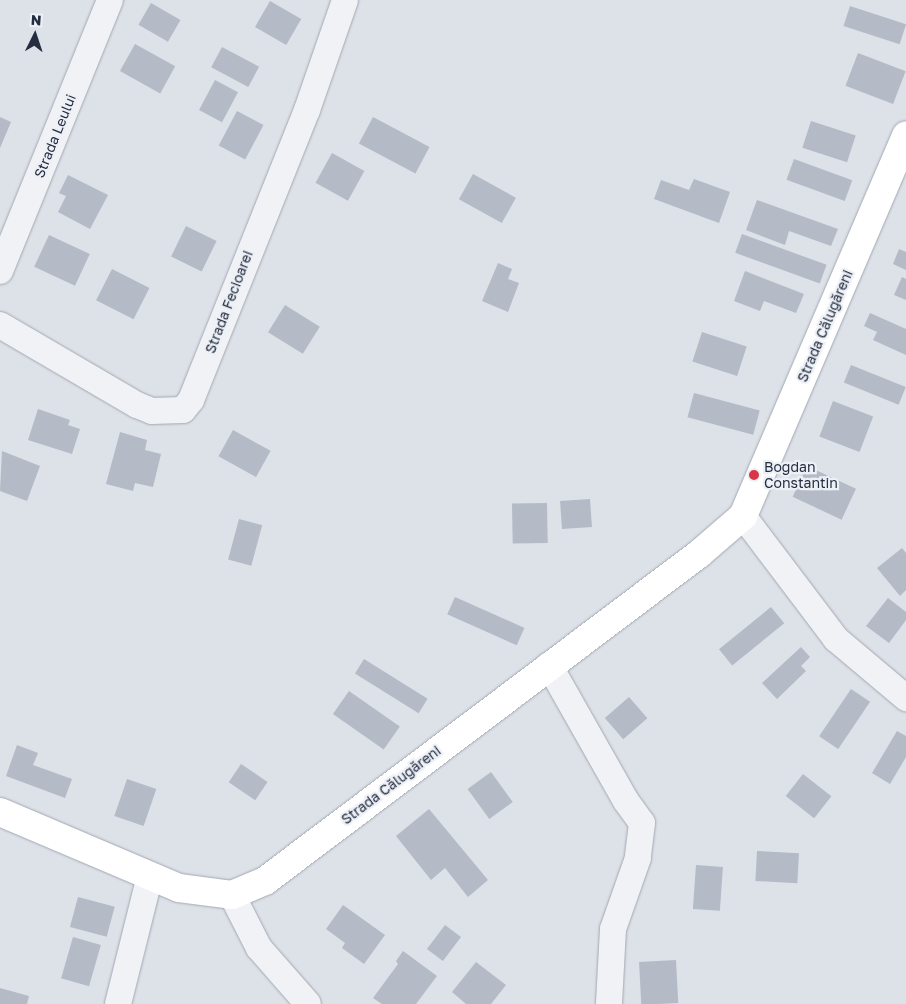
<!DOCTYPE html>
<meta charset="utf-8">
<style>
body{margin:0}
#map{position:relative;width:906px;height:1004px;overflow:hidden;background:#dde1e8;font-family:"Golos Text",sans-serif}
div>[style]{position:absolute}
.building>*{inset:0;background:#b4bac6;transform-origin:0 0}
.roads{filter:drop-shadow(0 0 1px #a2a8b2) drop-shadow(0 0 1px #a2a8b2)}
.street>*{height:26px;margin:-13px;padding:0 13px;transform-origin:13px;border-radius:13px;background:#f0f2f6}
.secondary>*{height:28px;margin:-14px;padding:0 14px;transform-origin:14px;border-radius:14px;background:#fff}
.dots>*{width:14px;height:14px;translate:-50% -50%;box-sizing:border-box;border:2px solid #edf0f6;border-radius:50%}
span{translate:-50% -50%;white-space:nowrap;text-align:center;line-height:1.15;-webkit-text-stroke:4.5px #edf0f6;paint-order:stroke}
.street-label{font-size:14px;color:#252e40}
.poi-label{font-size:14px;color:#252e40}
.left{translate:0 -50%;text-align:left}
.north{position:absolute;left:10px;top:10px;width:50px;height:50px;-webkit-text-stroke:4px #edf0f6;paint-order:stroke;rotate:4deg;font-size:14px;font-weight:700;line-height:20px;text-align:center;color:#252e40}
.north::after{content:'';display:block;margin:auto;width:18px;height:22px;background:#252e40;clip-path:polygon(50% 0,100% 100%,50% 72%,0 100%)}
</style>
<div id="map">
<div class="building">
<div style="left:270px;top:1px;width:36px;height:30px;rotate:30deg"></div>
<div style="left:151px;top:3px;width:34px;height:25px;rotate:30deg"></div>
<div style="left:850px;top:6px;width:59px;height:21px;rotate:18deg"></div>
<div style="left:135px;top:44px;width:46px;height:31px;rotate:29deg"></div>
<div style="left:222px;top:47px;width:42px;height:23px;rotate:28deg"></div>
<div style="left:858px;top:53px;width:51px;height:35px;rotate:21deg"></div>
<div style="left:215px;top:80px;width:26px;height:34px;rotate:28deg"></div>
<div style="left:237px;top:111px;width:30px;height:39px;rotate:28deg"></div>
<div style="clip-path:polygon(0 117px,11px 122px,0 148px)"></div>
<div style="left:373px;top:117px;width:64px;height:30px;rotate:28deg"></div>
<div style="left:811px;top:121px;width:47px;height:28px;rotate:18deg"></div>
<div style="left:332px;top:153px;width:37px;height:34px;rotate:29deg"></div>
<div style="left:794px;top:159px;width:62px;height:22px;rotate:20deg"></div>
<div style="left:473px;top:174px;width:49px;height:29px;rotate:29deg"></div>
<div style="clip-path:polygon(68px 175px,108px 195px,90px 229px,58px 212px,66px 196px,59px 193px)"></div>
<div style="clip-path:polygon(694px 179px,730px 192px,719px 223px,654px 199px,661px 180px,689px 190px)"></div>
<div style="clip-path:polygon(757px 200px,838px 229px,831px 246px,789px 231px,785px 245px,746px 230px)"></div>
<div style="left:186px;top:226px;width:34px;height:34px;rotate:26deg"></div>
<div style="left:742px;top:234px;width:90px;height:20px;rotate:20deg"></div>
<div style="left:49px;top:235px;width:45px;height:35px;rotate:25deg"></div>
<div style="clip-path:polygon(899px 249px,906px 252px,906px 270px,893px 264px)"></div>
<div style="clip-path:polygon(498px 263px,512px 269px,508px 279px,519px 283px,508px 312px,482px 301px)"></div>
<div style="left:112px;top:269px;width:42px;height:35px;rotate:27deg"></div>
<div style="clip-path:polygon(745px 271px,804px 294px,796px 313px,764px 301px,760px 311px,734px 301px)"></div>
<div style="clip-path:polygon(902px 277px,906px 279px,906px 300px,894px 295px)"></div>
<div style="left:285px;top:305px;width:41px;height:32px;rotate:32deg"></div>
<div style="clip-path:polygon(870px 313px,906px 329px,906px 355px,873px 340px,877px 332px,864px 326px)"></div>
<div style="left:702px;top:332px;width:47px;height:31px;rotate:18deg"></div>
<div style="left:851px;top:365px;width:59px;height:19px;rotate:22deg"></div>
<div style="left:694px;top:393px;width:68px;height:25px;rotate:15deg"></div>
<div style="left:833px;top:401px;width:43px;height:38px;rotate:21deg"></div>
<div style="clip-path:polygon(38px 409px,70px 420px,68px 425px,80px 429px,72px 454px,28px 440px)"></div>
<div style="left:233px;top:430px;width:43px;height:30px;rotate:29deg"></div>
<div style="clip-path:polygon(120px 432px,147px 440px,145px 450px,161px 454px,153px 487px,135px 483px,133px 491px,106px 484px)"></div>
<div style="clip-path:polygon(2px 451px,40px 466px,27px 501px,0 491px)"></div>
<div style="left:807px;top:466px;width:54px;height:34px;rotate:25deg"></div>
<div style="left:590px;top:499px;width:28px;height:30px;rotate:86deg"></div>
<div style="left:547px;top:503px;width:40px;height:35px;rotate:89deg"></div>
<div style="left:239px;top:519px;width:24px;height:42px;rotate:15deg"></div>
<div style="clip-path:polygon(902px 548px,906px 553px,906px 590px,900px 596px,877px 568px)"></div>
<div style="left:455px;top:597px;width:76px;height:19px;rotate:24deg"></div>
<div style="clip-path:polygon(888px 598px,906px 612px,906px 620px,889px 643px,866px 626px)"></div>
<div style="left:771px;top:607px;width:21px;height:67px;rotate:51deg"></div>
<div style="clip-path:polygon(801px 647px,810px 657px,801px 666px,806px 671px,777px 699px,762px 683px)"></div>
<div style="left:364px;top:659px;width:75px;height:17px;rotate:32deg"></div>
<div style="left:851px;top:689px;width:23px;height:57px;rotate:34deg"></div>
<div style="left:349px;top:691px;width:62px;height:28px;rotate:35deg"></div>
<div style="left:629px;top:697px;width:28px;height:32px;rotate:49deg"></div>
<div style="clip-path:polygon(897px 731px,906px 736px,906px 757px,890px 784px,872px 773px)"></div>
<div style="clip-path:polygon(17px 745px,38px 753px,33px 765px,72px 779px,65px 798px,6px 776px)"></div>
<div style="left:241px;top:764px;width:32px;height:22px;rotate:34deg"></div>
<div style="left:491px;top:772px;width:37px;height:29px;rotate:54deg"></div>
<div style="left:803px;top:774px;width:36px;height:28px;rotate:38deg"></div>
<div style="left:127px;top:779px;width:31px;height:39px;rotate:19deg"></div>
<div style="clip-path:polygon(429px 809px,488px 880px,468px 897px,445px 868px,431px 880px,396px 836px)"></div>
<div style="left:757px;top:851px;width:42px;height:30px;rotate:3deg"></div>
<div style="left:696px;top:865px;width:27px;height:44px;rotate:4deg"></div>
<div style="left:78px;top:897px;width:38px;height:31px;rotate:15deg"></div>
<div style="clip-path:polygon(343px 905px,385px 935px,364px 964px,342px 948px,345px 943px,326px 929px)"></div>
<div style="left:445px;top:925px;width:20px;height:30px;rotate:37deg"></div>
<div style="left:73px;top:937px;width:29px;height:43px;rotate:16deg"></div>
<div style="clip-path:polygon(403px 951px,437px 976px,416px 1004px,382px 1004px,373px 998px,398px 964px,396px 961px)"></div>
<div style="left:676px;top:960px;width:43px;height:37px;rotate:87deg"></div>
<div style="clip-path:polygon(476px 962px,506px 985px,491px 1004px,466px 1004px,452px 992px)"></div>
<div style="clip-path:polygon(0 988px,29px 996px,27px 1004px,0 1004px)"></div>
</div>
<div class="roads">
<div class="street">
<div style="left:0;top:271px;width:292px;rotate:-67.9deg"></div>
<div style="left:0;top:325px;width:159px;rotate:30.3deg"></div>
<div style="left:137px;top:405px;width:16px;rotate:22deg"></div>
<div style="left:152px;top:411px;width:31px;rotate:-2deg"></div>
<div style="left:183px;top:410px;width:13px;rotate:-51deg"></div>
<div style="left:191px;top:400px;width:312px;rotate:-68.2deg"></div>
<div style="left:307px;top:110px;width:116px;rotate:-70.9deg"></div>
<div style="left:743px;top:516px;width:154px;rotate:52.9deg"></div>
<div style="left:836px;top:639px;width:92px;rotate:40.1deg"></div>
<div style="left:549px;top:665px;width:156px;rotate:60.5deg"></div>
<div style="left:626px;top:801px;width:27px;rotate:54deg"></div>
<div style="left:642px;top:823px;width:35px;rotate:97deg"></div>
<div style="left:638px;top:858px;width:75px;rotate:109.4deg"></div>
<div style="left:613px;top:929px;width:75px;rotate:93.1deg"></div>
<div style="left:232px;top:895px;width:59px;rotate:63deg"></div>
<div style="left:259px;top:948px;width:74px;rotate:48.8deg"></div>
<div style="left:118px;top:1004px;width:132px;rotate:-76deg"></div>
</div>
<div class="secondary">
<div style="left:0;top:812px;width:194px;rotate:23deg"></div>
<div style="left:179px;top:888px;width:53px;rotate:7.5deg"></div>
<div style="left:232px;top:895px;width:36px;rotate:-23deg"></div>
<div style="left:265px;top:881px;width:543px;rotate:-37deg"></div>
<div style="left:699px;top:554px;width:58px;rotate:-40.8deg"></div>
<div style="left:743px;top:516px;width:414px;rotate:-66.8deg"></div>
</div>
</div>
<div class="dots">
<div style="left:754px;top:475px;background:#d83747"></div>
</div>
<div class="street-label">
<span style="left:55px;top:136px;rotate:-68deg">Strada Leului</span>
<span style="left:229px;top:302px;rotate:-69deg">Strada Fecioarei</span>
<span style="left:825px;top:326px;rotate:-67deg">Strada Călugăreni</span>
<span style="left:391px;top:785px;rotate:-37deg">Strada Călugăreni</span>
</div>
<div class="poi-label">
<span class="left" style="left:764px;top:475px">Bogdan<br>Constantin</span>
</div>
<div class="north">N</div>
</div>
